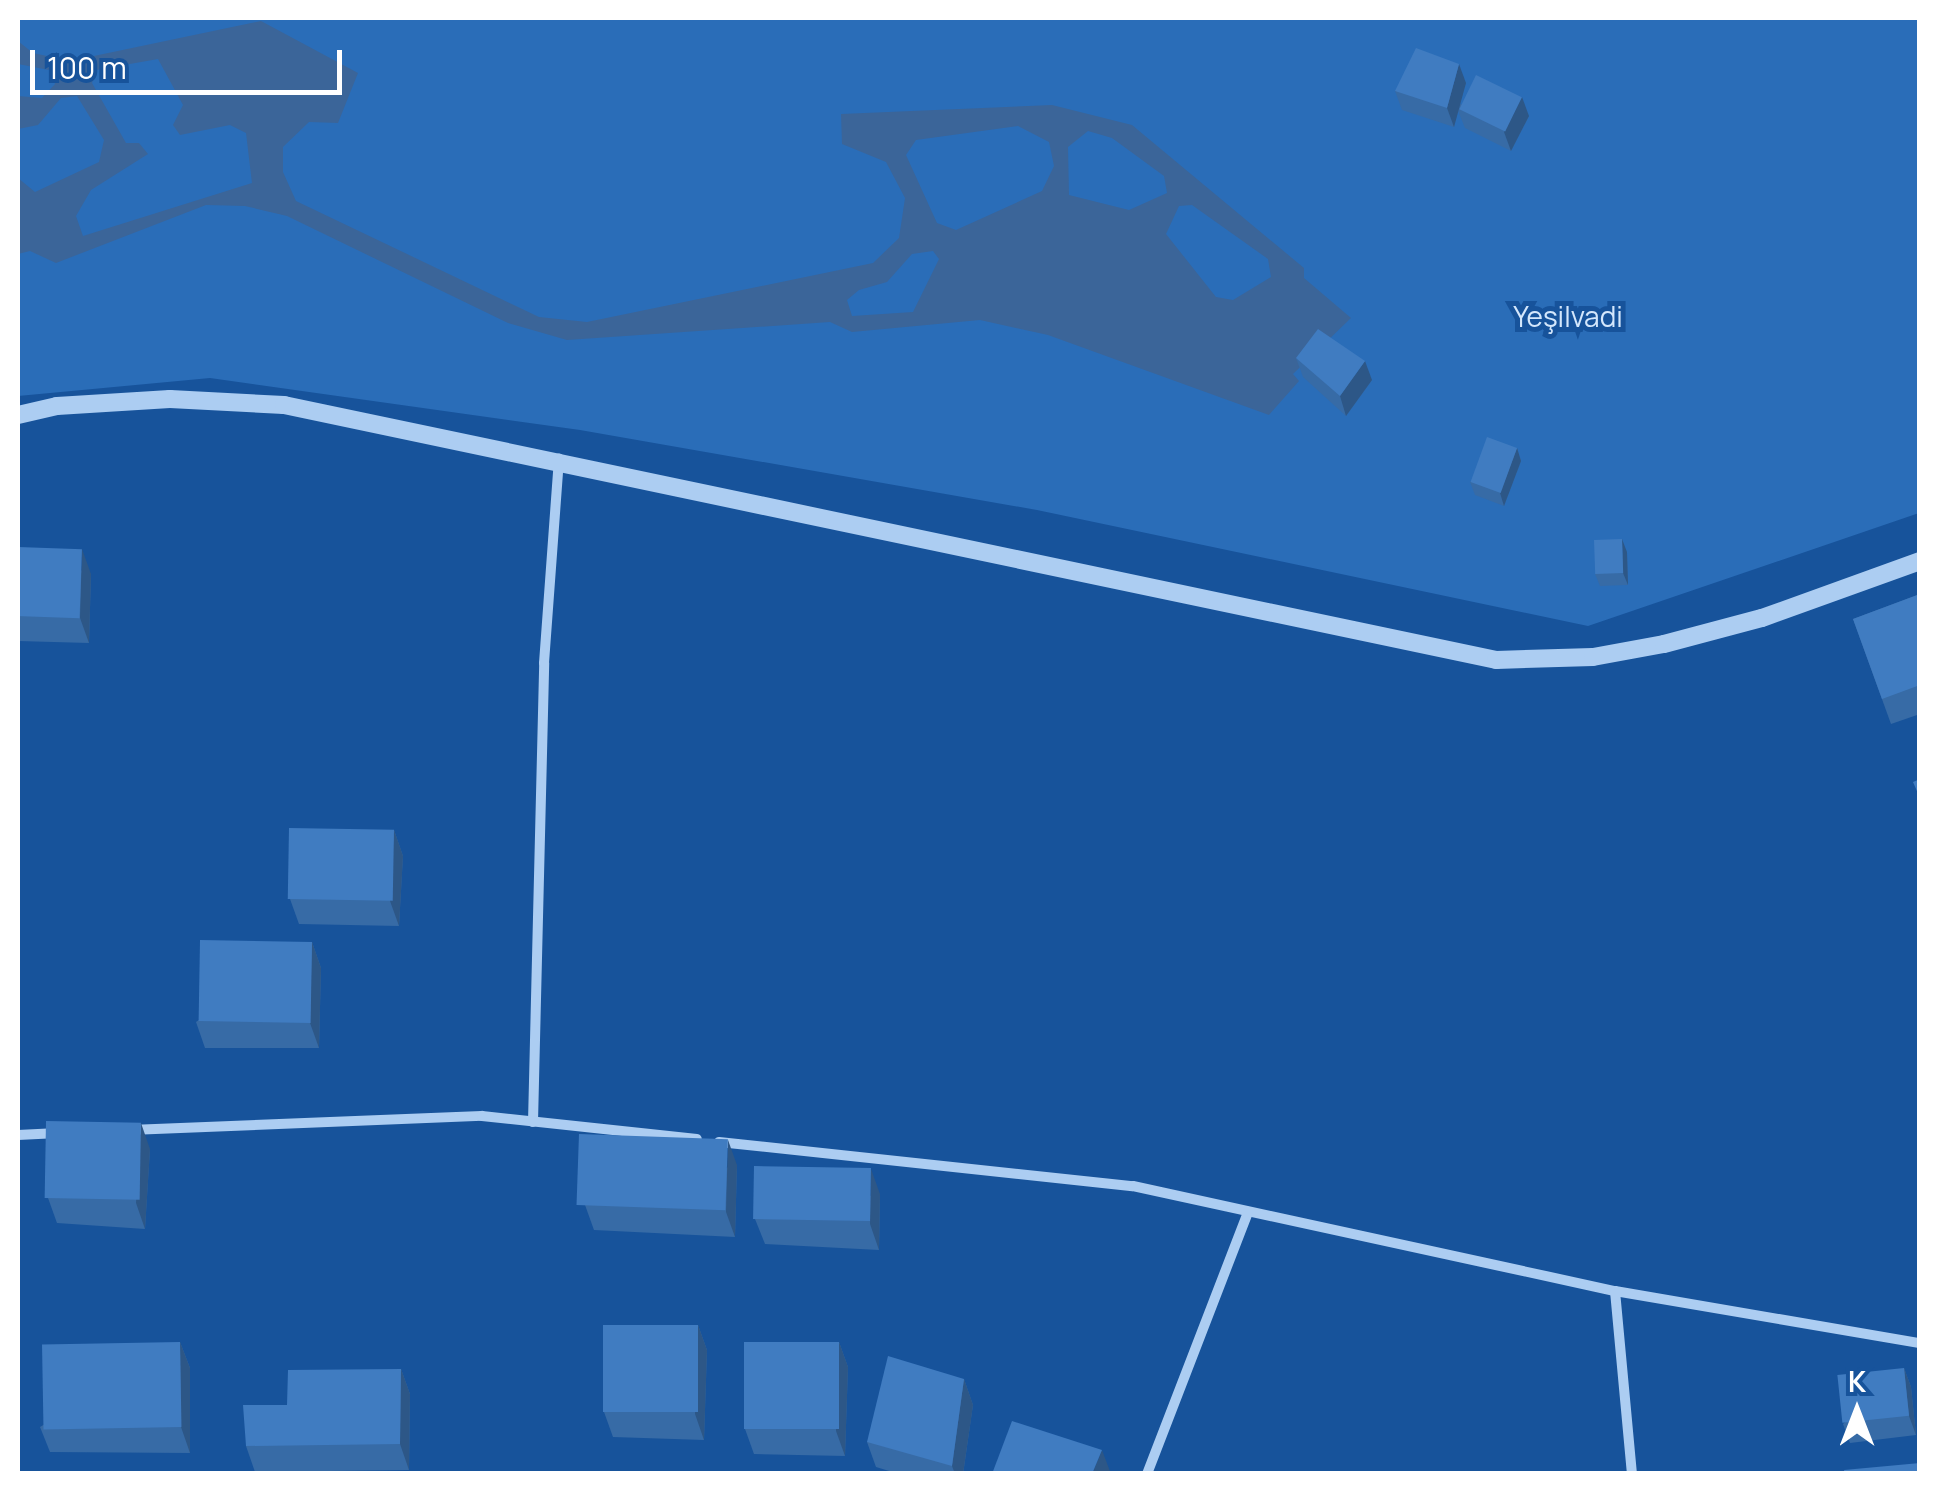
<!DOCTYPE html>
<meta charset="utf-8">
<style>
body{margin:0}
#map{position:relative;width:1937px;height:1491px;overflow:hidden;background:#17539b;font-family:Manrope,sans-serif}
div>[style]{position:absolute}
.green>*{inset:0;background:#2a6db8}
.water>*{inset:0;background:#3b6599}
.minor>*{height:10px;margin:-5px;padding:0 5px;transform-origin:5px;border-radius:5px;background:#accdf2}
.tertiary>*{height:18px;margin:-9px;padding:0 9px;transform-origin:9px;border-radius:9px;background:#accdf2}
.wall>*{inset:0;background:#376ba6}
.shaded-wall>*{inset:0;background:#2d5787}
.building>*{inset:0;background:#407cc1;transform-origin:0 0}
span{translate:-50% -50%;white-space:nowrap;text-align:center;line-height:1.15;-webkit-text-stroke:10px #17539b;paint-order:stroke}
.park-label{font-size:28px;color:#d4e7fc}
.frame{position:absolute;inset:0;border:20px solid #fff;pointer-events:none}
.north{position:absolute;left:1807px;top:1361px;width:100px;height:100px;-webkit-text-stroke:8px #17539b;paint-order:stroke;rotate:0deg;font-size:28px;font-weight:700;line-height:40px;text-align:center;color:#fff}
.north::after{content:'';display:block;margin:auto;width:35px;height:45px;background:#fff;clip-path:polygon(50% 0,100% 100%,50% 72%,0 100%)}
.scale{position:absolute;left:30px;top:50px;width:312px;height:45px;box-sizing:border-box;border:5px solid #fff;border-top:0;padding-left:12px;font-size:30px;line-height:35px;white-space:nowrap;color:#fff;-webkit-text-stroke:8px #17539b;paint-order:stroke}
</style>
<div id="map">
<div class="green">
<div style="clip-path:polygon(18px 18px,1919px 18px,1919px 513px,1588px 626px,1037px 510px,580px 430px,210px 378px,18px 396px)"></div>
</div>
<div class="water">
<div style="clip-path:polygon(evenodd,261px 21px,358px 73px,338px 123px,309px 122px,283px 147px,283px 172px,296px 201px,539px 317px,587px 322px,873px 263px,899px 238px,905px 198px,886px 162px,842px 144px,841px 114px,1052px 105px,1132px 125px,1304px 268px,1304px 278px,1351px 318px,1293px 374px,1299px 381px,1269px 415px,1048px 335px,980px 320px,852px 332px,830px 322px,567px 340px,508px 323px,287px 216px,245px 206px,206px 205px,56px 263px,30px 251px,18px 254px,18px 178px,35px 192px,99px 162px,104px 140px,77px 96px,61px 98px,38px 125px,18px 129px,18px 96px,42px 98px,55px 84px,49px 70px,18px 64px,18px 41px,33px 53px,70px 61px,261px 21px,158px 59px,183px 105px,173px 125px,180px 135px,230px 125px,246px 133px,252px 183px,83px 236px,76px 216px,91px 190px,148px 154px,139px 143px,126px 143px,92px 83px,96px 70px,158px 59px,261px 21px,1018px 126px,1049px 142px,1054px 166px,1042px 191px,956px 230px,937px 223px,906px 155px,916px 140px,1018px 126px,261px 21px,1088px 131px,1112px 138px,1164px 176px,1167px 193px,1129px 210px,1069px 195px,1068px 147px,1088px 131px,261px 21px,1192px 205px,1268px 259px,1271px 277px,1233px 300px,1216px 297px,1166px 234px,1179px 206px,1192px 205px,261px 21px,933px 251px,939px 259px,913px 312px,852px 316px,847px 300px,859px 290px,887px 282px,912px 254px,933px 251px)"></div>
</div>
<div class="minor">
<div style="left:533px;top:1122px;width:459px;rotate:-88.6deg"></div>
<div style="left:544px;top:663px;width:205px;rotate:-85.8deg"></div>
<div style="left:130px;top:1130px;width:352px;rotate:-2.3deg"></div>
<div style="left:482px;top:1116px;width:216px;rotate:6.1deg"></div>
<div style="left:18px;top:1135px;width:40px;rotate:-2.9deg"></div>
<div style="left:719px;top:1142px;width:416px;rotate:6.1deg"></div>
<div style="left:1133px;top:1186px;width:493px;rotate:12.3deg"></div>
<div style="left:1615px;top:1291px;width:309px;rotate:9.7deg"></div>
<div style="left:1615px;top:1291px;width:184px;rotate:84.7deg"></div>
<div style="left:1147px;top:1474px;width:281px;rotate:-68.9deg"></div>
</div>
<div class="tertiary">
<div style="left:18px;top:415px;width:40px;rotate:-13deg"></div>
<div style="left:57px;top:406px;width:113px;rotate:-3.5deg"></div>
<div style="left:170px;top:399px;width:114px;rotate:3deg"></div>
<div style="left:284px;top:405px;width:1239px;rotate:11.88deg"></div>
<div style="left:1496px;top:660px;width:97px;rotate:-1.8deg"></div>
<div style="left:1593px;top:657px;width:72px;rotate:-10.4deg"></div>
<div style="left:1664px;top:644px;width:101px;rotate:-14.9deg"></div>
<div style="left:1762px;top:618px;width:168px;rotate:-19.8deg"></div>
</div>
<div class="wall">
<div style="clip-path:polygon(1466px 83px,1460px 104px,1529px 116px,1511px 151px,1465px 128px,1458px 111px,1454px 127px,1402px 110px,1395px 91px)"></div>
<div style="clip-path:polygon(1296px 358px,1372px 380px,1346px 416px,1303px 377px)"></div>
<div style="clip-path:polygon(1517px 448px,1521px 461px,1504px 506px,1475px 495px,1470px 482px)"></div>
<div style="clip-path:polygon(18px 547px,91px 574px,89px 643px,18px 641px)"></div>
<div style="clip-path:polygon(1627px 552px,1628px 585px,1600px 586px,1595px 574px)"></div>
<div style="clip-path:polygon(1920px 594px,1920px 714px,1891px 724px,1853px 619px)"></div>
<div style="clip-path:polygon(394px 830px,403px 856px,399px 926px,299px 924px,290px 899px)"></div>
<div style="clip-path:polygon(312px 942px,321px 968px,319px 1048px,205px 1048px,196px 1022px)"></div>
<div style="clip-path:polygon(150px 1149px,145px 1229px,57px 1223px,48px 1198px)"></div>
<div style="clip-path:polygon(737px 1165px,735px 1237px,594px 1230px,585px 1205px)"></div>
<div style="clip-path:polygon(880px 1194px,879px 1250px,765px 1244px,755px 1219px)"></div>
<div style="clip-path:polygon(698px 1325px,707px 1350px,704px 1440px,613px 1437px,604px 1412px)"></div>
<div style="clip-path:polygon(180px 1342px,190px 1368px,190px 1453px,50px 1452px,40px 1427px)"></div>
<div style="clip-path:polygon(839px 1342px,848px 1367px,845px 1456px,754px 1454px,745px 1429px)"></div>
<div style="clip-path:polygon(1904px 1368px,1911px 1387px,1916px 1435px,1850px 1443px,1843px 1424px)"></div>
<div style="clip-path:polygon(401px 1369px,410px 1394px,409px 1470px,255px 1472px,246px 1446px,287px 1405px)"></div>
<div style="clip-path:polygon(964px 1379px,973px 1405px,963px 1474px,899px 1474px,876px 1467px,867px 1442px)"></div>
</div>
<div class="shaded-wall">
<div style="clip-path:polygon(1459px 64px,1466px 83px,1454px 127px,1447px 108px)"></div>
<div style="clip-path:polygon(1522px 97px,1529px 116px,1511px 151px,1504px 132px)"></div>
<div style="clip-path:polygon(1365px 361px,1372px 380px,1346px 416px,1340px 396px)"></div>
<div style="clip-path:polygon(1517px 448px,1521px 461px,1504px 506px,1500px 493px)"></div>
<div style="clip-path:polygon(1622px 539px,1627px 552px,1628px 585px,1623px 573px)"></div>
<div style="clip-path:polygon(82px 549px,91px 574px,89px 643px,80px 618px)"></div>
<div style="clip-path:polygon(394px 830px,403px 856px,399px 926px,390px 901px)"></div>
<div style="clip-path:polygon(312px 942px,321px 968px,319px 1048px,310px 1023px)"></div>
<div style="clip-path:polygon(141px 1123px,150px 1149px,145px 1229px,136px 1203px)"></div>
<div style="clip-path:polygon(728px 1140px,737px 1165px,735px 1237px,726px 1212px)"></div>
<div style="clip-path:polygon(871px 1169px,880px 1194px,879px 1250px,870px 1224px)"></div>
<div style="clip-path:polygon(698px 1325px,707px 1350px,704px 1440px,695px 1414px)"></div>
<div style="clip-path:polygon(180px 1342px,190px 1368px,190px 1453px,181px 1427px)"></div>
<div style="clip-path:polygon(839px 1342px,848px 1367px,845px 1456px,836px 1431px)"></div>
<div style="clip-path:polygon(1904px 1368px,1911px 1387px,1916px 1435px,1909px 1416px)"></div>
<div style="clip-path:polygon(401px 1369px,410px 1394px,409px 1470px,400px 1444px)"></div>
<div style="clip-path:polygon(964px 1379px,973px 1405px,963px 1474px,955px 1474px,952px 1466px)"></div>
<div style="clip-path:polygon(1102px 1450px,1111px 1474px,1092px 1474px)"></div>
</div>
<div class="building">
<div style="clip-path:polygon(1416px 48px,1459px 64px,1447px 108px,1395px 91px)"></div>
<div style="left:1476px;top:75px;width:51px;height:38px;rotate:26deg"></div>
<div style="clip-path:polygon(1318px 329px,1365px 361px,1340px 396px,1296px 358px)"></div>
<div style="left:1487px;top:437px;width:32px;height:48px;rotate:20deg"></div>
<div style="left:1622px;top:539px;width:34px;height:28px;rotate:88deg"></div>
<div style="left:18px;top:547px;width:64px;height:69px;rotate:2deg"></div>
<div style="clip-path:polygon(1920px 594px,1920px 685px,1882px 699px,1853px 619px)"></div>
<div style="clip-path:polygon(1920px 779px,1920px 798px,1913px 782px)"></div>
<div style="left:289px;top:828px;width:105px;height:71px;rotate:1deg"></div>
<div style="left:312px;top:942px;width:81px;height:112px;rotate:91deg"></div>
<div style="left:46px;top:1121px;width:95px;height:77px;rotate:1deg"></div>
<div style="left:579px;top:1134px;width:149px;height:71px;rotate:2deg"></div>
<div style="left:754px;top:1166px;width:117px;height:53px;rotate:1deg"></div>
<div style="left:603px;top:1325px;width:95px;height:87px"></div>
<div style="left:180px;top:1342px;width:85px;height:138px;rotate:89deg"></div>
<div style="left:744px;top:1342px;width:95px;height:87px"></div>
<div style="clip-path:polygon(888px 1356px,964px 1379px,952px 1466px,867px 1442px)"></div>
<div style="left:1904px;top:1368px;width:48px;height:67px;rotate:84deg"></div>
<div style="clip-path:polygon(401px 1369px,400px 1444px,246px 1446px,243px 1405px,287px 1405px,288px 1370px)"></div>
<div style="clip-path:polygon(1012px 1421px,1102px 1450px,1092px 1474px,992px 1474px)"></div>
<div style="clip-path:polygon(1920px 1463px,1920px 1474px,1845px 1474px,1844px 1470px)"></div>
</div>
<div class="park-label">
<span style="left:1568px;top:316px">Yeşilvadi</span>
</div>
<div class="frame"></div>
<div class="north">K</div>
<div class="scale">100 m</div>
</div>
